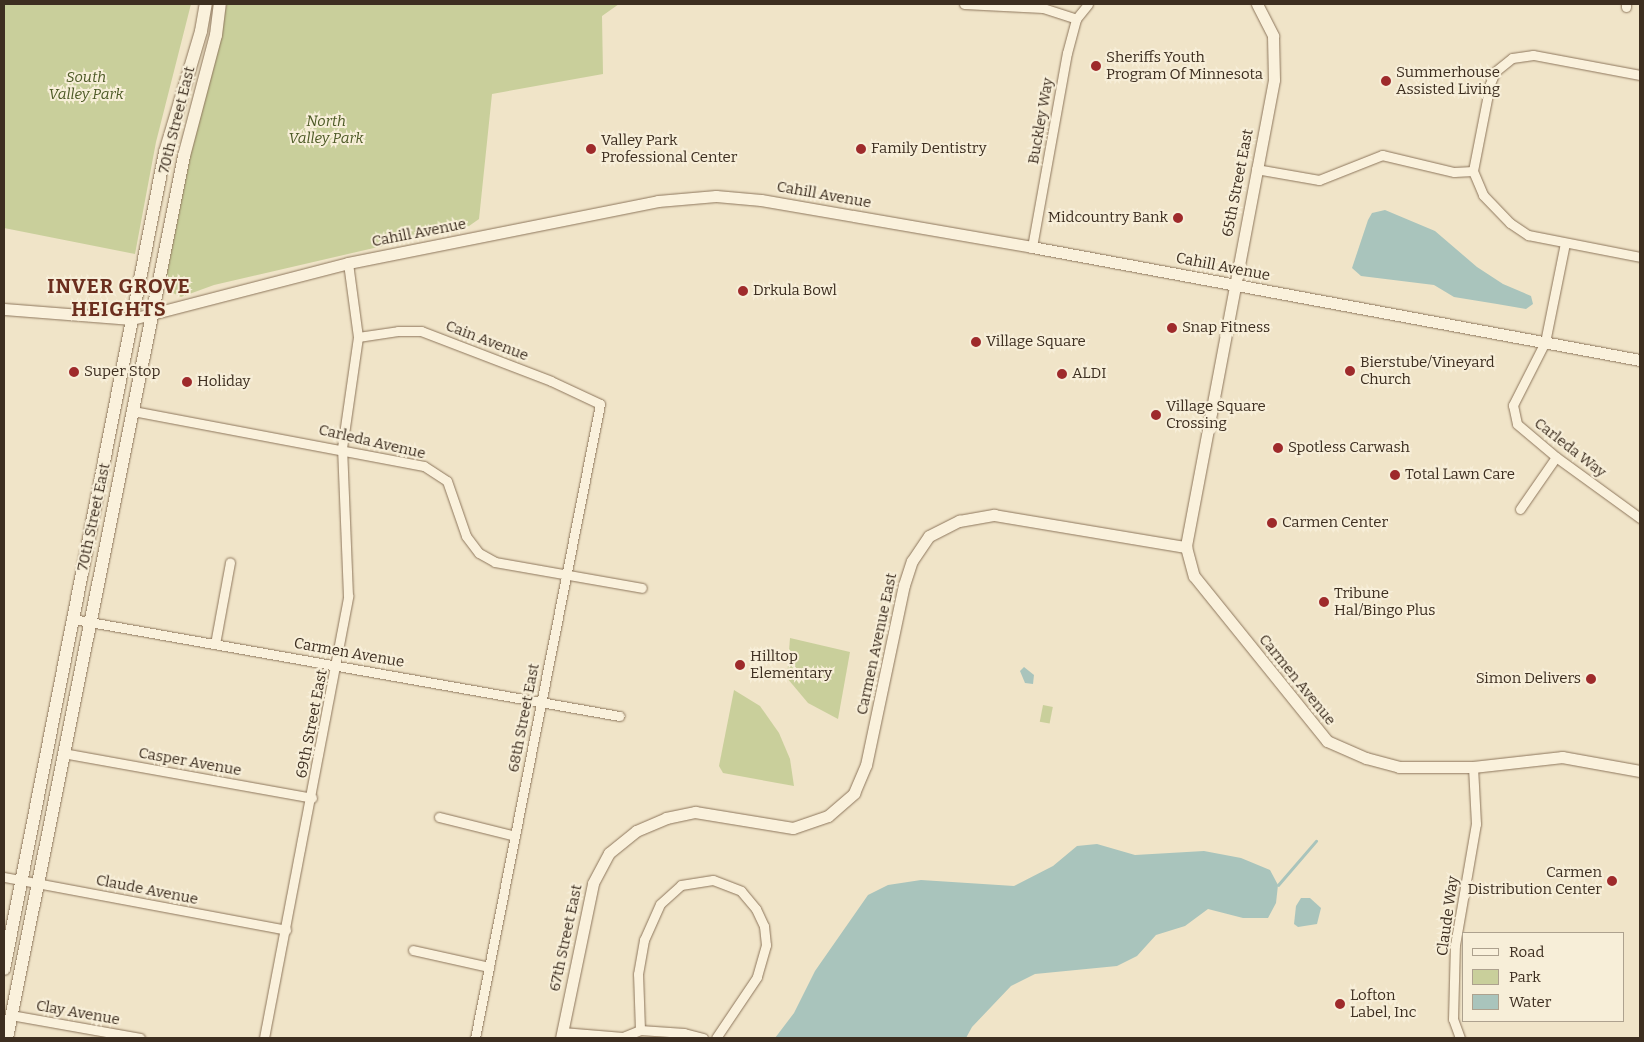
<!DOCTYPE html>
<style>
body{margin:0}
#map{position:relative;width:1644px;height:1042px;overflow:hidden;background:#f0e4c8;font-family:Bitter,serif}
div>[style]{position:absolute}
.green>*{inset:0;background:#c9cf9b;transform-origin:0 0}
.water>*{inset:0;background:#a9c4bc}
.stream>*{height:2.5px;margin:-1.25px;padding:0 1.25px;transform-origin:1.25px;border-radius:1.25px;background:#a9c4bc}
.roads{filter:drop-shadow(0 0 1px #8d765c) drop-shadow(0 0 1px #8d765c)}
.minor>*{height:9px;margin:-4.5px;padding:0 4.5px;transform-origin:4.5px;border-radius:4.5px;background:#faf1dc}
.tertiary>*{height:11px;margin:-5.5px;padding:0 5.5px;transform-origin:5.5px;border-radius:5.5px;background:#faf1dc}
.secondary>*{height:12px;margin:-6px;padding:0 6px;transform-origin:6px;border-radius:6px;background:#faf1dc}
.dots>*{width:14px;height:14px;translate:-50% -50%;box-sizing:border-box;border:2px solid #f7eed8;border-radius:50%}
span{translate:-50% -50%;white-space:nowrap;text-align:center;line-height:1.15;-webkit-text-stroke:4px #f7eed8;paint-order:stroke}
.poi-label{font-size:15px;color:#3d2e20}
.left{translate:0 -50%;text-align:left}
.right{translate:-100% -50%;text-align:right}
.park-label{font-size:15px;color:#4d5a26;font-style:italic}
.street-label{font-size:15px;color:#3d2e20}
.district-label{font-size:20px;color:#6b2e1e;font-weight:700;letter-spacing:1px}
.frame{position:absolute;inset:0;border:5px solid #3d2e20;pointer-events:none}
.legend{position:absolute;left:1462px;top:932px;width:162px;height:90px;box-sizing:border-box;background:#f7eed8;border:1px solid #ada18e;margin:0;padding:6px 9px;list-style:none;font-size:15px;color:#3d2e20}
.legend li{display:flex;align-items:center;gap:10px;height:25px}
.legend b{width:25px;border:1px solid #ada18e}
</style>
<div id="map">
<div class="green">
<div style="clip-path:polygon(4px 4px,191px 4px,156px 142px,135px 254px,4px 228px)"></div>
<div style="clip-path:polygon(227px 4px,619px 4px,602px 16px,603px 74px,492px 94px,479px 219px,469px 226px,214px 285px,181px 297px,171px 292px,165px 283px,194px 136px)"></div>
<div style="clip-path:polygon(790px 638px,850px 652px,838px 719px,808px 703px,787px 678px)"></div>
<div style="clip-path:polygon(734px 690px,760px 706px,779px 733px,790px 759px,794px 786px,723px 773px,719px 766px)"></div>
<div style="left:1043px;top:705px;width:10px;height:17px;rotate:11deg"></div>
</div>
<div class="water">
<div style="clip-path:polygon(1385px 210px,1435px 231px,1477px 267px,1503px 284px,1531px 296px,1533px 304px,1526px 309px,1497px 304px,1454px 297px,1434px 285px,1361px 276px,1352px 268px,1368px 220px,1372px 213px)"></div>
<div style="clip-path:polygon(1024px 667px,1034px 675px,1033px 684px,1025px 683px,1020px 671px)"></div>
<div style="clip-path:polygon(1097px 844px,1135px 855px,1204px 851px,1241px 858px,1270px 870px,1278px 885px,1276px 903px,1268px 918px,1243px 918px,1208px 909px,1185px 926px,1156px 935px,1137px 956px,1117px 966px,1035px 974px,1011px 986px,972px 1027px,966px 1038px,775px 1038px,794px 1013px,815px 971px,868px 895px,888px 885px,921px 880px,1014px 886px,1053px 866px,1077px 846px)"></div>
<div style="clip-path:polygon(1301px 898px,1310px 898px,1321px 908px,1317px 924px,1298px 927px,1294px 924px,1296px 906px)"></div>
</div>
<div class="stream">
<div style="left:1278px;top:885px;width:58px;rotate:-49.2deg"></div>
</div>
<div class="roads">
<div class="minor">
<div style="left:964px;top:4px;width:79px;rotate:2.9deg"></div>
<div style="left:1043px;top:8px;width:35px;rotate:18deg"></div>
<div style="left:1626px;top:7px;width:3px;rotate:-90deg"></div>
<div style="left:1640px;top:75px;width:109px;rotate:-169.4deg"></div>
<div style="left:1533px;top:55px;width:21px;rotate:172deg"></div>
<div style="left:1512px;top:58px;width:22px;rotate:141deg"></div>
<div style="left:1495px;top:72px;width:13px;rotate:113deg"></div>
<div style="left:1490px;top:84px;width:89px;rotate:101.1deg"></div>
<div style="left:1473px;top:171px;width:26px;rotate:67deg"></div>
<div style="left:1483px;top:195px;width:39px;rotate:46deg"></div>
<div style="left:1510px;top:223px;width:22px;rotate:34deg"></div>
<div style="left:1528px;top:235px;width:114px;rotate:11.1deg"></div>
<div style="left:1256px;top:169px;width:64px;rotate:9.9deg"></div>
<div style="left:1319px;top:180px;width:68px;rotate:-21.6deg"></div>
<div style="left:1382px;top:155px;width:74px;rotate:13.3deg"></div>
<div style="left:1454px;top:172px;width:19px;rotate:-3deg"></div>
<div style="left:1565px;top:243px;width:101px;rotate:101.4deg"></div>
<div style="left:1545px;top:342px;width:71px;rotate:116.9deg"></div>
<div style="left:1513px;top:405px;width:19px;rotate:78deg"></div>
<div style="left:1517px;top:424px;width:51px;rotate:40.2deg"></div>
<div style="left:1556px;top:457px;width:104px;rotate:36deg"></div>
<div style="left:1032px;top:247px;width:197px;rotate:-79.8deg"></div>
<div style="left:1067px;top:53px;width:35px;rotate:-75deg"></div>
<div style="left:1076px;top:19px;width:19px;rotate:-51deg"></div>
<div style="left:358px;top:337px;width:40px;rotate:-8.5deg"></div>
<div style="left:398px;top:331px;width:23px"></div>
<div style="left:421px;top:331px;width:139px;rotate:21deg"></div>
<div style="left:551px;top:381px;width:54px;rotate:25.1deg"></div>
<div style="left:600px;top:404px;width:646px;rotate:101.15deg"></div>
<div style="left:133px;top:411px;width:296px;rotate:10.7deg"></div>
<div style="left:424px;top:466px;width:27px;rotate:33deg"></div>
<div style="left:447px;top:481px;width:58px;rotate:70.9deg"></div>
<div style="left:466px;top:536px;width:21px;rotate:53deg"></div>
<div style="left:479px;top:553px;width:18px;rotate:29deg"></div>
<div style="left:495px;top:562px;width:149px;rotate:10deg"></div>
<div style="left:1520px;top:509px;width:63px;rotate:-55.3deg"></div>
<div style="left:73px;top:619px;width:555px;rotate:10.07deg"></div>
<div style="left:215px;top:644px;width:83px;rotate:-79.6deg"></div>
<div style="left:63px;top:753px;width:253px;rotate:10.2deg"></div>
<div style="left:439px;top:817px;width:78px;rotate:14deg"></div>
<div style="left:4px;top:877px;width:287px;rotate:10.6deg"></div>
<div style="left:413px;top:950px;width:78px;rotate:12.6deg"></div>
<div style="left:11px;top:1015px;width:131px;rotate:10.1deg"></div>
<div style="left:640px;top:1030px;width:56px;rotate:-92deg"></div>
<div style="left:638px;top:974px;width:35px;rotate:-80deg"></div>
<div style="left:644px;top:940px;width:39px;rotate:-66deg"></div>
<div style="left:660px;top:904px;width:28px;rotate:-42deg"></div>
<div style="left:681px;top:885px;width:32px;rotate:-9deg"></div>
<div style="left:713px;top:880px;width:30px;rotate:21deg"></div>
<div style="left:741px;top:891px;width:23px;rotate:50deg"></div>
<div style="left:756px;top:909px;width:19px;rotate:65deg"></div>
<div style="left:764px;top:926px;width:19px;rotate:84deg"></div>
<div style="left:766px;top:945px;width:33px;rotate:106deg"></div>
<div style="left:757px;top:977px;width:73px;rotate:123.9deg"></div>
<div style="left:562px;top:1032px;width:61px;rotate:4.7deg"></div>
<div style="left:623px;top:1037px;width:18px;rotate:-22deg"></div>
<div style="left:640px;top:1030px;width:44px;rotate:3.9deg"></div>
<div style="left:684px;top:1033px;width:20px;rotate:15deg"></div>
<div style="left:264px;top:1038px;width:450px;rotate:-79.2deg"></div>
<div style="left:348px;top:596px;width:148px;rotate:-92.3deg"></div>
<div style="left:342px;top:448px;width:112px;rotate:-81.8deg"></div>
<div style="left:358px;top:337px;width:75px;rotate:-97.7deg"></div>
<div style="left:1460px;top:1038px;width:20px;rotate:-110deg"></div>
<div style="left:1453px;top:1019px;width:74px;rotate:-88.5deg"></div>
<div style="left:1455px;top:945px;width:123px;rotate:-80.2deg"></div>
<div style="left:1476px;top:824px;width:57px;rotate:-93deg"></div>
</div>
<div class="tertiary">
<div style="left:1257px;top:4px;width:36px;rotate:63deg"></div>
<div style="left:1273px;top:36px;width:44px;rotate:88.7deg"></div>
<div style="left:1274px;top:80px;width:475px;rotate:100.7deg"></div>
<div style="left:1186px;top:547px;width:30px;rotate:75deg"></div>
<div style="left:1194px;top:576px;width:212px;rotate:51.1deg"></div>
<div style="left:1327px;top:741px;width:43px;rotate:23.6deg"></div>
<div style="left:1366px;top:758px;width:34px;rotate:15deg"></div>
<div style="left:1399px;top:767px;width:74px"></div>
<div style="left:1473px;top:767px;width:90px;rotate:-6.4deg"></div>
<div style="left:1562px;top:757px;width:79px;rotate:10.2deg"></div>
<div style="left:4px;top:309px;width:128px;rotate:4.5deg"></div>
<div style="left:132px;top:319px;width:223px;rotate:-14.5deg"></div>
<div style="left:348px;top:263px;width:316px;rotate:-11.3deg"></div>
<div style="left:658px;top:201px;width:58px;rotate:-4.9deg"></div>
<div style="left:716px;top:196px;width:45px;rotate:5.1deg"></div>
<div style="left:761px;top:200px;width:275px;rotate:9.8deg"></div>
<div style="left:1032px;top:247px;width:618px;rotate:10.53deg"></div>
<div style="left:561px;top:1038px;width:158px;rotate:-78.3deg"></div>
<div style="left:593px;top:883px;width:34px;rotate:-62deg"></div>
<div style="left:609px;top:853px;width:35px;rotate:-39deg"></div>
<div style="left:636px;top:831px;width:33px;rotate:-23deg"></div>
<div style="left:666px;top:818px;width:30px;rotate:-12deg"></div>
<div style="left:695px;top:812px;width:99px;rotate:9.3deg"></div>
<div style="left:793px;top:828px;width:37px;rotate:-19deg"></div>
<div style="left:828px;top:816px;width:35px;rotate:-41deg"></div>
<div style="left:854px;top:793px;width:30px;rotate:-67deg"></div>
<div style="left:866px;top:765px;width:184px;rotate:-78.1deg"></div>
<div style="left:904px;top:585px;width:25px;rotate:-72deg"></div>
<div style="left:912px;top:561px;width:30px;rotate:-56deg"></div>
<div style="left:929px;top:536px;width:34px;rotate:-27deg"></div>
<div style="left:959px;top:521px;width:36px;rotate:-10deg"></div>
<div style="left:994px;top:515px;width:195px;rotate:9.5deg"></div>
</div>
<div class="secondary">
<div style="left:4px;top:969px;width:833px;rotate:-78.85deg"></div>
<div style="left:165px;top:152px;width:126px;rotate:-73.4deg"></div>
<div style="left:201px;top:31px;width:27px;rotate:-80deg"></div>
<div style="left:7px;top:1038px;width:900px;rotate:-78.65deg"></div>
<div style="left:184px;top:156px;width:125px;rotate:-75.2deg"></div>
<div style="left:216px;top:35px;width:31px;rotate:-83deg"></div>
</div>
</div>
<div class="dots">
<div style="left:1096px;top:66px;background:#9e2a2b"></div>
<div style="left:1386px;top:81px;background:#9e2a2b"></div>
<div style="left:591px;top:149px;background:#9e2a2b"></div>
<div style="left:861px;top:149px;background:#9e2a2b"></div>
<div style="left:1178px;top:218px;background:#9e2a2b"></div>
<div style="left:743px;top:291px;background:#9e2a2b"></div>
<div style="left:1172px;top:328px;background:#9e2a2b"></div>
<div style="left:976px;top:342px;background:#9e2a2b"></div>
<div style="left:1350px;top:371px;background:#9e2a2b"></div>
<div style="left:74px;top:372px;background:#9e2a2b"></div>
<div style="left:1062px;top:374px;background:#9e2a2b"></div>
<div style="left:187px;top:382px;background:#9e2a2b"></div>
<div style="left:1156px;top:415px;background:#9e2a2b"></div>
<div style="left:1278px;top:448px;background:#9e2a2b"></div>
<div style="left:1395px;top:475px;background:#9e2a2b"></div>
<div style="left:1272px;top:523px;background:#9e2a2b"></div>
<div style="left:1324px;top:602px;background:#9e2a2b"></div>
<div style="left:740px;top:665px;background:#9e2a2b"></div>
<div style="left:1591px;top:679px;background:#9e2a2b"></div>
<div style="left:1612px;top:881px;background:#9e2a2b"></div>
<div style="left:1340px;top:1004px;background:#9e2a2b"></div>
</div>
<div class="poi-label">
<span class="left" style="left:1106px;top:66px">Sheriffs Youth<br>Program Of Minnesota</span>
<span class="left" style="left:1396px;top:81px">Summerhouse<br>Assisted Living</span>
<span class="left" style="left:601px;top:149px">Valley Park<br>Professional Center</span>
<span class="left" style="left:871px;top:149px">Family Dentistry</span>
<span class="right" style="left:1168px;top:218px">Midcountry Bank</span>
<span class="left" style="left:753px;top:291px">Drkula Bowl</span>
<span class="left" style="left:1182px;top:328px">Snap Fitness</span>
<span class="left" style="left:986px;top:342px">Village Square</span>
<span class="left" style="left:1360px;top:371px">Bierstube/Vineyard<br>Church</span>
<span class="left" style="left:84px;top:372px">Super Stop</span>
<span class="left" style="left:1072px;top:374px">ALDI</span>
<span class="left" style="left:197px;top:382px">Holiday</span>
<span class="left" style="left:1166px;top:415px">Village Square<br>Crossing</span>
<span class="left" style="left:1288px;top:448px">Spotless Carwash</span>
<span class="left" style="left:1405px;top:475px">Total Lawn Care</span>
<span class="left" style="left:1282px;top:523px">Carmen Center</span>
<span class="left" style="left:1334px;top:602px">Tribune<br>Hal/Bingo Plus</span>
<span class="left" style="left:750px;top:665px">Hilltop<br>Elementary</span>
<span class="right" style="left:1581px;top:679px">Simon Delivers</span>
<span class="right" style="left:1602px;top:881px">Carmen<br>Distribution Center</span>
<span class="left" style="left:1350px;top:1004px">Lofton<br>Label, Inc</span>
</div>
<div class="park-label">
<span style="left:86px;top:86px">South<br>Valley Park</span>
<span style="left:326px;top:130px">North<br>Valley Park</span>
</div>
<div class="street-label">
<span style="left:177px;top:120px;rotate:-76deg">70th Street East</span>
<span style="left:1041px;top:121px;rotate:-80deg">Buckley Way</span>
<span style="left:1238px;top:183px;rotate:-79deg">65th Street East</span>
<span style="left:824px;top:195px;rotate:10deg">Cahill Avenue</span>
<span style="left:419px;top:233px;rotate:-11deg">Cahill Avenue</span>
<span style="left:1223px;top:267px;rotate:11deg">Cahill Avenue</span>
<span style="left:487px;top:341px;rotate:21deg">Cain Avenue</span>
<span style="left:372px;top:442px;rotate:13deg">Carleda Avenue</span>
<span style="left:1570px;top:448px;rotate:38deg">Carleda Way</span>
<span style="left:94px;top:517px;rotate:-78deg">70th Street East</span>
<span style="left:877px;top:644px;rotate:-78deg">Carmen Avenue East</span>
<span style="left:349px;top:653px;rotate:10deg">Carmen Avenue</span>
<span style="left:1297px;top:680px;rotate:51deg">Carmen Avenue</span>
<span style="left:524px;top:718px;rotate:-79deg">68th Street East</span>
<span style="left:312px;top:724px;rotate:-79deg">69th Street East</span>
<span style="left:190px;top:762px;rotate:10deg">Casper Avenue</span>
<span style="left:147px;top:890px;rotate:11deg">Claude Avenue</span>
<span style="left:1448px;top:916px;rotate:-82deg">Claude Way</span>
<span style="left:566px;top:938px;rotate:-78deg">67th Street East</span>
<span style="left:78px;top:1013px;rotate:10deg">Clay Avenue</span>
</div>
<div class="district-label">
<span style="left:119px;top:298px">INVER GROVE<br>HEIGHTS</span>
</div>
<div class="frame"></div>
<ul class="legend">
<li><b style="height:6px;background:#faf1dc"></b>Road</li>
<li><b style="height:14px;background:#c9cf9b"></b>Park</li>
<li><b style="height:14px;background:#a9c4bc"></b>Water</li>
</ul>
</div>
